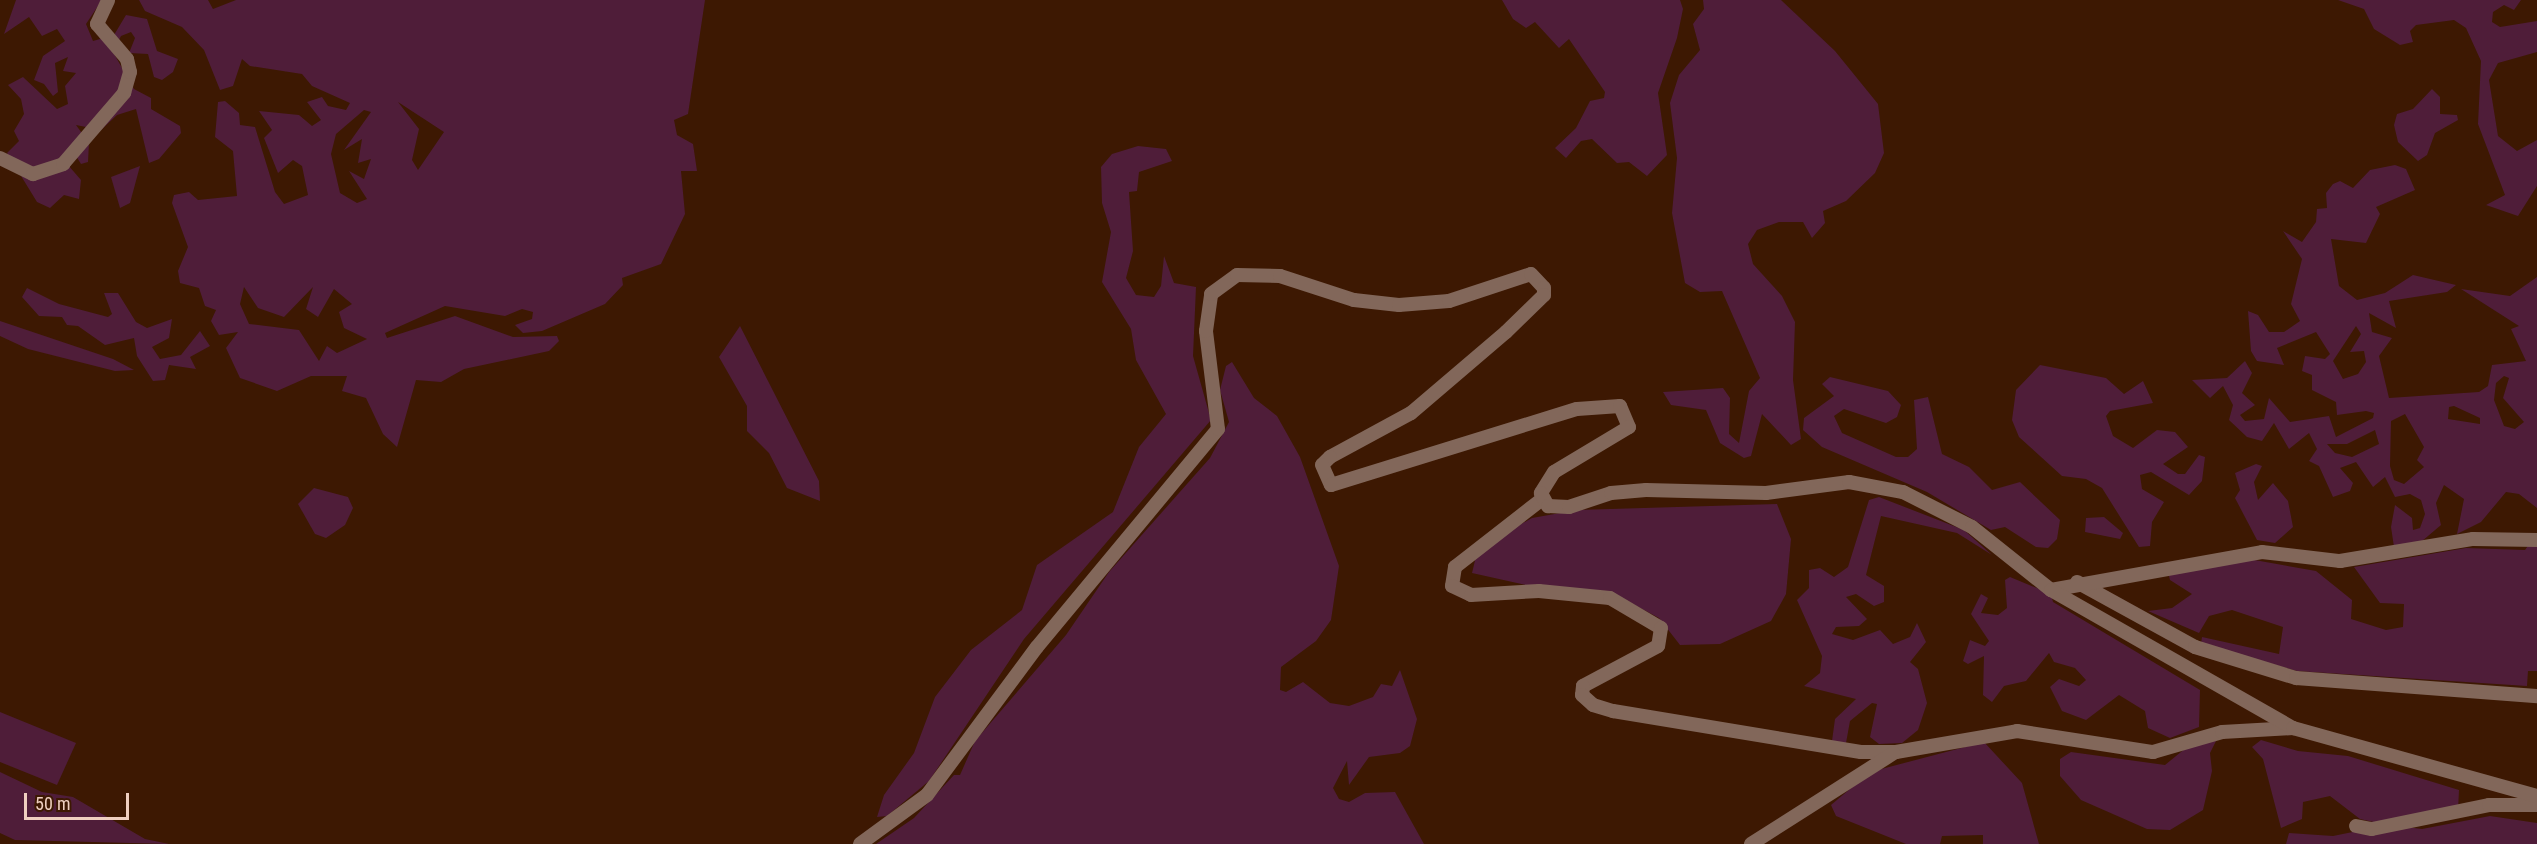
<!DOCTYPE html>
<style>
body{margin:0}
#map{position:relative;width:2537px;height:844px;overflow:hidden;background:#3d1802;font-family:"Roboto Condensed",sans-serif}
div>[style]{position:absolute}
.green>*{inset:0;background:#4f1d39}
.minor>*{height:14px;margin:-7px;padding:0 7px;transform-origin:7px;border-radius:7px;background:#82675a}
span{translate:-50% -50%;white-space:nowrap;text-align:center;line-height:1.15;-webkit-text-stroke:5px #3d1802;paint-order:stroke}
.scale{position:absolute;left:24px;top:793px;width:105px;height:27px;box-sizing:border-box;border:3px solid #efcfc0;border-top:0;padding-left:8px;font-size:18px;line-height:21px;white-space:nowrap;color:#efcfc0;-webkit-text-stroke:4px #3d1802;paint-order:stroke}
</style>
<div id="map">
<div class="green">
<div style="clip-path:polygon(16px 0,102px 0,86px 24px,93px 41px,114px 35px,126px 15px,147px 19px,157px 51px,178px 59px,173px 72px,162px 80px,154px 77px,148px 54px,129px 53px,135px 38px,131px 32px,121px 36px,113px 52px,134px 89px,151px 98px,151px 109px,180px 126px,181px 133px,159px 159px,149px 163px,136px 109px,117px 115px,101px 130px,76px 125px,89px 143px,88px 162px,81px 164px,76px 156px,68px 165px,81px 180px,79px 199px,64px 195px,50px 208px,37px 202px,7px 153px,19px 141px,14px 131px,24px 114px,21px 99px,8px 85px,23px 77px,57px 109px,68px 104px,65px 86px,76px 73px,63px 71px,68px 57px,55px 63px,58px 92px,53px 96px,44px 84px,34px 80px,43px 56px,65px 41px,57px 29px,42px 36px,29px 17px,4px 34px)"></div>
<div style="clip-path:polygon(evenodd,139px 0,208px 0,213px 9px,236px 0,705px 0,688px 114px,674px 120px,677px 135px,693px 144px,697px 171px,681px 171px,685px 214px,661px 264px,622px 278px,623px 285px,605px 304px,542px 331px,523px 333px,515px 325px,532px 319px,533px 312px,522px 309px,505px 316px,445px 306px,385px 333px,387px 338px,455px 316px,513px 337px,557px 336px,559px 341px,549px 351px,464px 369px,441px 382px,416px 380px,397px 447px,383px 434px,366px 398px,342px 391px,347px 376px,311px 376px,277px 391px,240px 378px,226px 348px,238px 332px,219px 335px,211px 321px,216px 310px,205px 306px,199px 288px,180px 283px,178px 271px,188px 247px,172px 203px,174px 195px,189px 192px,198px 200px,237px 196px,233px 151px,215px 137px,218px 102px,225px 101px,239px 113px,240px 125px,255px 127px,275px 192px,284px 204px,308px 195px,302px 166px,293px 160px,278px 173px,264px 138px,272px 130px,259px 111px,299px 115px,312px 126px,321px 120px,307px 102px,322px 97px,328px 106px,346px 110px,350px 103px,312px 86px,302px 74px,250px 66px,242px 59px,233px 86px,220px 90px,204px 50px,182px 27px,145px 11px,139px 0,398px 102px,444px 132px,418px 170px,412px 160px,419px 129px,398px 102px,139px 0,364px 110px,371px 112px,344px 150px,362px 139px,358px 163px,371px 159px,364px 179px,349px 171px,367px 199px,357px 203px,340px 193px,331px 154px,336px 134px,364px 110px,139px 0,244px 287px,258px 308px,284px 317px,313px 287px,306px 309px,318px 317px,334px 289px,352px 304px,339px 312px,344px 328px,367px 339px,337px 353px,327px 346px,319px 361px,299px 330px,249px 324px,240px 304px,244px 287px)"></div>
<div style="clip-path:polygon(1502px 0,1680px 0,1683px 9px,1677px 38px,1658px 93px,1667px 155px,1647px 176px,1629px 162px,1617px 163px,1592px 139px,1581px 141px,1566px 158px,1555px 148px,1576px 128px,1590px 101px,1604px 98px,1605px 92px,1569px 39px,1559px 48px,1535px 22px,1526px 28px,1513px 19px)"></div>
<div style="clip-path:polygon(1703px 0,1781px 0,1835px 51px,1878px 104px,1884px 153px,1875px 173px,1846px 201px,1823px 211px,1825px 223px,1812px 238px,1803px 222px,1779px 222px,1757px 230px,1748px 244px,1753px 264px,1782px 296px,1795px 322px,1793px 380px,1801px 439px,1791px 445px,1762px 414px,1751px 456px,1744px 458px,1720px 443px,1706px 410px,1671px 405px,1663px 392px,1723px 388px,1730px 398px,1729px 434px,1739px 443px,1749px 391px,1760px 378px,1722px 291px,1700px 292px,1685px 283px,1672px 213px,1677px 158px,1670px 103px,1679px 75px,1700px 50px,1693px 24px,1704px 9px)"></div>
<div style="clip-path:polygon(2338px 0,2521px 0,2514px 10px,2504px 5px,2493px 12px,2492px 22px,2500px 27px,2537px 21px,2537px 52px,2498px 63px,2489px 80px,2498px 136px,2517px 151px,2537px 140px,2537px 186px,2518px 216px,2486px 205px,2505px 195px,2478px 124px,2481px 61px,2466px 28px,2454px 20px,2416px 25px,2410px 31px,2413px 42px,2400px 45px,2374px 29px,2364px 9px)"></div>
<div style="clip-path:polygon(2432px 89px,2440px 97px,2440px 114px,2457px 115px,2458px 120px,2435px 133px,2427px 155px,2418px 161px,2398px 142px,2394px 125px,2397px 114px,2413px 109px)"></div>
<div style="clip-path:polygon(1138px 146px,1166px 149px,1172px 161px,1139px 172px,1137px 191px,1129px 192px,1133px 251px,1126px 278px,1136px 295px,1154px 297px,1161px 286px,1164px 256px,1174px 283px,1196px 287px,1193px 356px,1211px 420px,1024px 639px,929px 781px,887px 816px,877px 817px,884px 795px,914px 753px,935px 697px,971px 650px,1022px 610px,1037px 565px,1113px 512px,1139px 447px,1166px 414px,1136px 360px,1131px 329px,1102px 282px,1111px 232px,1102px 203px,1101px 167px,1112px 154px)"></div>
<div style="clip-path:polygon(evenodd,2395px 165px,2406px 169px,2415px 190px,2376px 207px,2380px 214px,2366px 243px,2331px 239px,2339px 286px,2357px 300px,2385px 293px,2413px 275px,2456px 285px,2447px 292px,2389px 301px,2396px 328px,2369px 313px,2372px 332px,2392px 338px,2379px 356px,2389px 398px,2479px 392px,2488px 386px,2492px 365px,2526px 361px,2511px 329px,2519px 326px,2461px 289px,2510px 296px,2537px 277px,2537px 508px,2519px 494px,2506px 492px,2481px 522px,2457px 534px,2464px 499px,2444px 485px,2436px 503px,2441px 525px,2415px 547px,2394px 547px,2391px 527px,2395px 505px,2412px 518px,2413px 530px,2420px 528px,2425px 514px,2421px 500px,2410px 494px,2395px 497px,2385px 477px,2373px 487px,2356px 462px,2340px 468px,2353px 483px,2350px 491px,2333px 497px,2319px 466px,2309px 461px,2317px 449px,2309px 433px,2289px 449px,2274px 423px,2262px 441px,2247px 437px,2229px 420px,2233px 405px,2223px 386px,2210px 398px,2192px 380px,2227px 378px,2245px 361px,2252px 373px,2242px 393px,2255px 405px,2240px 415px,2245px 421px,2264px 419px,2269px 398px,2290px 422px,2329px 416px,2336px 437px,2373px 418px,2374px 413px,2366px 411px,2337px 415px,2336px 402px,2312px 390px,2312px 375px,2302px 371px,2305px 356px,2325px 359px,2330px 354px,2316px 332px,2277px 348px,2284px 365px,2257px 361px,2251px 351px,2248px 311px,2258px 315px,2269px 332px,2284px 332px,2300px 321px,2291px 304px,2302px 259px,2283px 231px,2302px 242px,2316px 222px,2317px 209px,2327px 208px,2326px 193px,2333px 184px,2340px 181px,2353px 188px,2370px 170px,2395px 165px,2356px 326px,2361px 334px,2350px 352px,2364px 351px,2366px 362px,2358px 374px,2343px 379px,2333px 361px,2356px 326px,2395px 165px,2504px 376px,2509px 378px,2503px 398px,2524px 422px,2515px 429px,2504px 426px,2494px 400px,2496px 383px,2504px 376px,2395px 165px,2454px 406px,2480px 418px,2480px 424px,2448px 419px,2449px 407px,2454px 406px,2395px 165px,2405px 414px,2424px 447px,2417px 460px,2424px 467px,2404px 484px,2394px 480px,2390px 466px,2391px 421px,2405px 414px,2395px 165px,2375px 430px,2379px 444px,2352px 457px,2335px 453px,2327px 444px,2347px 444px,2375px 430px)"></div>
<div style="clip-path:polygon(140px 166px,130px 203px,120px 208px,111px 177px)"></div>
<div style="clip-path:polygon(27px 288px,59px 304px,108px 317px,112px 314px,104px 293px,118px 293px,136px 322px,147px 328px,172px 319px,169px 338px,152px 347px,160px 359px,181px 355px,200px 331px,210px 346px,190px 357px,196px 369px,169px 365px,165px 380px,153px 381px,137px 356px,134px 338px,105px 345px,78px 326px,67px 325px,62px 317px,39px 316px,22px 297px)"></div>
<div style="clip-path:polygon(0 321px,113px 359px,134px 370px,115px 371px,28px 349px,0 336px)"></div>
<div style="clip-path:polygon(740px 326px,819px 481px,820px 501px,787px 488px,769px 453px,747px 431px,747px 406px,719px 357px)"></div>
<div style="clip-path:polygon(1232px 362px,1254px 398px,1277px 416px,1300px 457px,1339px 566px,1331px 620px,1316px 641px,1281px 667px,1280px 690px,1286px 692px,1303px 682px,1330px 703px,1349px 706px,1373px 697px,1381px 684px,1392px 686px,1400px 670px,1417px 719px,1410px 746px,1400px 753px,1369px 757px,1349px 785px,1347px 761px,1333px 788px,1339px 799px,1349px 802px,1365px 793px,1395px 792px,1424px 844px,876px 844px,914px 818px,954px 775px,960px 775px,975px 741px,1066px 635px,1109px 572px,1210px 458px,1229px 422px,1220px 390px,1226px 366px)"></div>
<div style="clip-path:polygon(2040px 365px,2106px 378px,2124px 394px,2143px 381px,2153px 403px,2110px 411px,2106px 416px,2113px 436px,2133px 448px,2157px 430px,2175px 432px,2188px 447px,2163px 464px,2178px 474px,2185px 474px,2199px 455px,2205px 457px,2202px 481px,2189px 495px,2151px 472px,2140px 475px,2142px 489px,2164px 502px,2152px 522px,2150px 546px,2139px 547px,2102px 488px,2086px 479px,2062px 476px,2019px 437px,2012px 420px,2016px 390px)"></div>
<div style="clip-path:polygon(1830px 377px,1888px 391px,1901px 405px,1897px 417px,1886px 423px,1844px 409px,1834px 416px,1842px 433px,1896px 457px,1908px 457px,1917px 449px,1914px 400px,1928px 397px,1942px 454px,1969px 467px,1992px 490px,2020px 482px,2060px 520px,2057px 539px,2048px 548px,2036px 547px,2005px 527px,1991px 530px,1927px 492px,1822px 447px,1803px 430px,1804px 418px,1834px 396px,1822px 384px)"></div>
<div style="clip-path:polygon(2256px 464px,2262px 466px,2254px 482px,2258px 500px,2273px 483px,2288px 501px,2293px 527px,2275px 543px,2257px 540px,2235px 498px,2240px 490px,2235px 473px)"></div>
<div style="clip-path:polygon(314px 488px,348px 497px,353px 508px,345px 525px,326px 538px,315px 534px,298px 504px)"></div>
<div style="clip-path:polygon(1879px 497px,1964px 530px,1992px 555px,1957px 533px,1881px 516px,1866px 575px,1884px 586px,1884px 602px,1874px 606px,1856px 594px,1846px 597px,1867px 619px,1859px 626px,1836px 627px,1832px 634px,1853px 640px,1880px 630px,1893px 644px,1910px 637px,1917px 623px,1926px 642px,1910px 662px,1918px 669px,1927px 703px,1918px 730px,1902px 743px,1879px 744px,1870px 737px,1877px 704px,1872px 703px,1850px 721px,1846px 743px,1832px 741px,1835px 719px,1856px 699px,1804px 686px,1820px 673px,1822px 656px,1797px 600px,1809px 588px,1809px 570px,1820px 568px,1834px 577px,1848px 567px,1869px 500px)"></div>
<div style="clip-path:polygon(1777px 504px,1791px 539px,1786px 594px,1771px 621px,1720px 644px,1680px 645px,1659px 618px,1616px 595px,1548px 590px,1472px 573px,1478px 548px,1532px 518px,1577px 510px)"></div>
<div style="clip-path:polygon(2104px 517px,2123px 533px,2120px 539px,2085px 532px,2086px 518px)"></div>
<div style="clip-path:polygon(2530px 543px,2537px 544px,2537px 671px,2528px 671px,2527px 686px,2297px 671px,2201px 644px,2202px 637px,2279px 654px,2283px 627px,2232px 610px,2209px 616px,2199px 633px,2148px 611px,2172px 608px,2192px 594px,2170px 580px,2168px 572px,2249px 559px,2316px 571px,2352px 600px,2351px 619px,2386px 630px,2403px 627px,2404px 604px,2380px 603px,2354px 567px,2466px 548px,2525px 550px)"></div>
<div style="clip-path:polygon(2010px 577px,2051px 594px,2053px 602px,2200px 690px,2199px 727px,2170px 738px,2148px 728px,2145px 711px,2119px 695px,2086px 720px,2062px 711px,2050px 687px,2059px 679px,2079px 686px,2086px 680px,2075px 668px,2054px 662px,2049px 653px,2026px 681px,2004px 686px,1992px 702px,1983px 695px,1984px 656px,1968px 664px,1963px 661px,1970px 640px,1985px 646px,1989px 641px,1971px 614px,1981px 594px,1988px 598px,1981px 613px,1998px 615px,2007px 608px,2005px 580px)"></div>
<div style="clip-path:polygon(0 712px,76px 743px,57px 785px,0 762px)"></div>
<div style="clip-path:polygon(2217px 739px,2210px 753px,2212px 771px,2203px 810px,2170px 830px,2147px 829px,2081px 800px,2060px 776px,2060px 759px,2071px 752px,2165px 765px,2192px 743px)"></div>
<div style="clip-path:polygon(2261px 740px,2298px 751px,2348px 756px,2459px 790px,2458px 811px,2406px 827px,2422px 829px,2490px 816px,2537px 823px,2537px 844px,2286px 844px,2289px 833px,2333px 836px,2387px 825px,2360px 819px,2330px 796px,2303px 802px,2302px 819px,2281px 828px,2263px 759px,2252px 747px)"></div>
<div style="clip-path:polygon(1984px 742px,2022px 783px,2039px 844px,1983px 844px,1983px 835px,1942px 836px,1940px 844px,1906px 844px,1836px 816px,1831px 805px,1870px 772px)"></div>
<div style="clip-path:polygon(0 772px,42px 792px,73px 797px,145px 839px,169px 844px,15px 840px,0 833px)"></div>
</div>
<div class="minor">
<div style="left:0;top:158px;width:37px;rotate:26deg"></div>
<div style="left:33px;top:174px;width:32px;rotate:-18deg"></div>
<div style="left:63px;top:164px;width:94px;rotate:-49.3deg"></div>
<div style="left:124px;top:93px;width:22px;rotate:-74deg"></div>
<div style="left:130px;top:72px;width:13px;rotate:-103deg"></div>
<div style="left:127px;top:59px;width:46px;rotate:-130.6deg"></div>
<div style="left:97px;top:24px;width:26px;rotate:-65deg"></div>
<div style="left:1541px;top:500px;width:109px;rotate:142.1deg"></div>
<div style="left:1455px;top:567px;width:19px;rotate:99deg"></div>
<div style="left:1452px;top:586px;width:21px;rotate:25deg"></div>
<div style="left:1471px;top:595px;width:68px;rotate:-3.4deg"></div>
<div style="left:1539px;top:591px;width:71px;rotate:5.6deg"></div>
<div style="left:1610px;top:598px;width:59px;rotate:30.5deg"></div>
<div style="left:1661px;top:628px;width:18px;rotate:99deg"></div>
<div style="left:1658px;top:646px;width:85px;rotate:151.9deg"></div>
<div style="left:1583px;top:686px;width:9px;rotate:96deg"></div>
<div style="left:1582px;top:695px;width:15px;rotate:42deg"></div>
<div style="left:1593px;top:705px;width:21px;rotate:17deg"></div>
<div style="left:1613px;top:711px;width:251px;rotate:9.4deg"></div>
<div style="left:1861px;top:752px;width:35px"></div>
<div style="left:1896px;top:752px;width:123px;rotate:-9.8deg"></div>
<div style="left:2017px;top:731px;width:138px;rotate:8.8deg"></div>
<div style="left:2153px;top:752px;width:72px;rotate:-16.2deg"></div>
<div style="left:2222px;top:732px;width:71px;rotate:-3.2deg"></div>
<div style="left:2077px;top:582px;width:135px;rotate:28.8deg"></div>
<div style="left:2195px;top:647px;width:106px;rotate:17.1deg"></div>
<div style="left:2296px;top:678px;width:242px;rotate:4.3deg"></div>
<div style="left:2051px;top:590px;width:214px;rotate:-10.2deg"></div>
<div style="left:2262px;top:552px;width:79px;rotate:6.6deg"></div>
<div style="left:2340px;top:561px;width:135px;rotate:-9.4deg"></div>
<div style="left:2473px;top:539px;width:64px;rotate:0.9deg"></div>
<div style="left:2356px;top:826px;width:16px;rotate:11deg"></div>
<div style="left:2372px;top:829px;width:119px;rotate:-11.6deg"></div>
<div style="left:2489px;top:805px;width:48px"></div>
<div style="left:860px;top:844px;width:83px;rotate:-36.2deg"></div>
<div style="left:927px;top:795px;width:184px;rotate:-53.4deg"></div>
<div style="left:1037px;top:647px;width:283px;rotate:-50.3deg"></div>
<div style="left:1218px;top:429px;width:99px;rotate:-97deg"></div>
<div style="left:1206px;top:331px;width:37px;rotate:-82deg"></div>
<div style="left:1211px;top:294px;width:32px;rotate:-36deg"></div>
<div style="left:1237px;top:275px;width:43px;rotate:1.3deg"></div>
<div style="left:1280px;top:276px;width:78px;rotate:18deg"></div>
<div style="left:1354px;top:300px;width:45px;rotate:6.3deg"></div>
<div style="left:1399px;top:305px;width:50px;rotate:-4.6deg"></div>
<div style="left:1449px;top:301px;width:86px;rotate:-18.2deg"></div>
<div style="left:1531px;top:274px;width:19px;rotate:47deg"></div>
<div style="left:1544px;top:288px;width:7px;rotate:90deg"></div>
<div style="left:1544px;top:295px;width:53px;rotate:135.8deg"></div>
<div style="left:1506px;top:332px;width:125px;rotate:139.5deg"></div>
<div style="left:1411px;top:413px;width:92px;rotate:151.5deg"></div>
<div style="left:1330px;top:457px;width:11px;rotate:135deg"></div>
<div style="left:1322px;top:465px;width:22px;rotate:66deg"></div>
<div style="left:1331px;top:485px;width:257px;rotate:-17.2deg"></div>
<div style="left:1577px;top:409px;width:43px;rotate:-4deg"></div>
<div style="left:1620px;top:406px;width:23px;rotate:67deg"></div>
<div style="left:1629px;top:427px;width:87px;rotate:149deg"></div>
<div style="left:1554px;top:472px;width:25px;rotate:122deg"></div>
<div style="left:1541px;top:493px;width:15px;rotate:62deg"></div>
<div style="left:1548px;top:506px;width:21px;rotate:3deg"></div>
<div style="left:1569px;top:507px;width:44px;rotate:-18.4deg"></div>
<div style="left:1611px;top:493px;width:35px;rotate:-5deg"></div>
<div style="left:1646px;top:490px;width:120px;rotate:1.4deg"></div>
<div style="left:1766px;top:493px;width:84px;rotate:-7.5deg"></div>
<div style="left:1849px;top:482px;width:55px;rotate:10.5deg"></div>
<div style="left:1903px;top:492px;width:77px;rotate:26.9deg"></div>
<div style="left:1972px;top:527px;width:101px;rotate:38.6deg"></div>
<div style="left:2051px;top:590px;width:279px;rotate:29.7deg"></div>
<div style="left:2293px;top:728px;width:253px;rotate:15.6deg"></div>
<div style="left:1751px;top:844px;width:169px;rotate:-32.5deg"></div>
</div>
<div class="scale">50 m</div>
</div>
